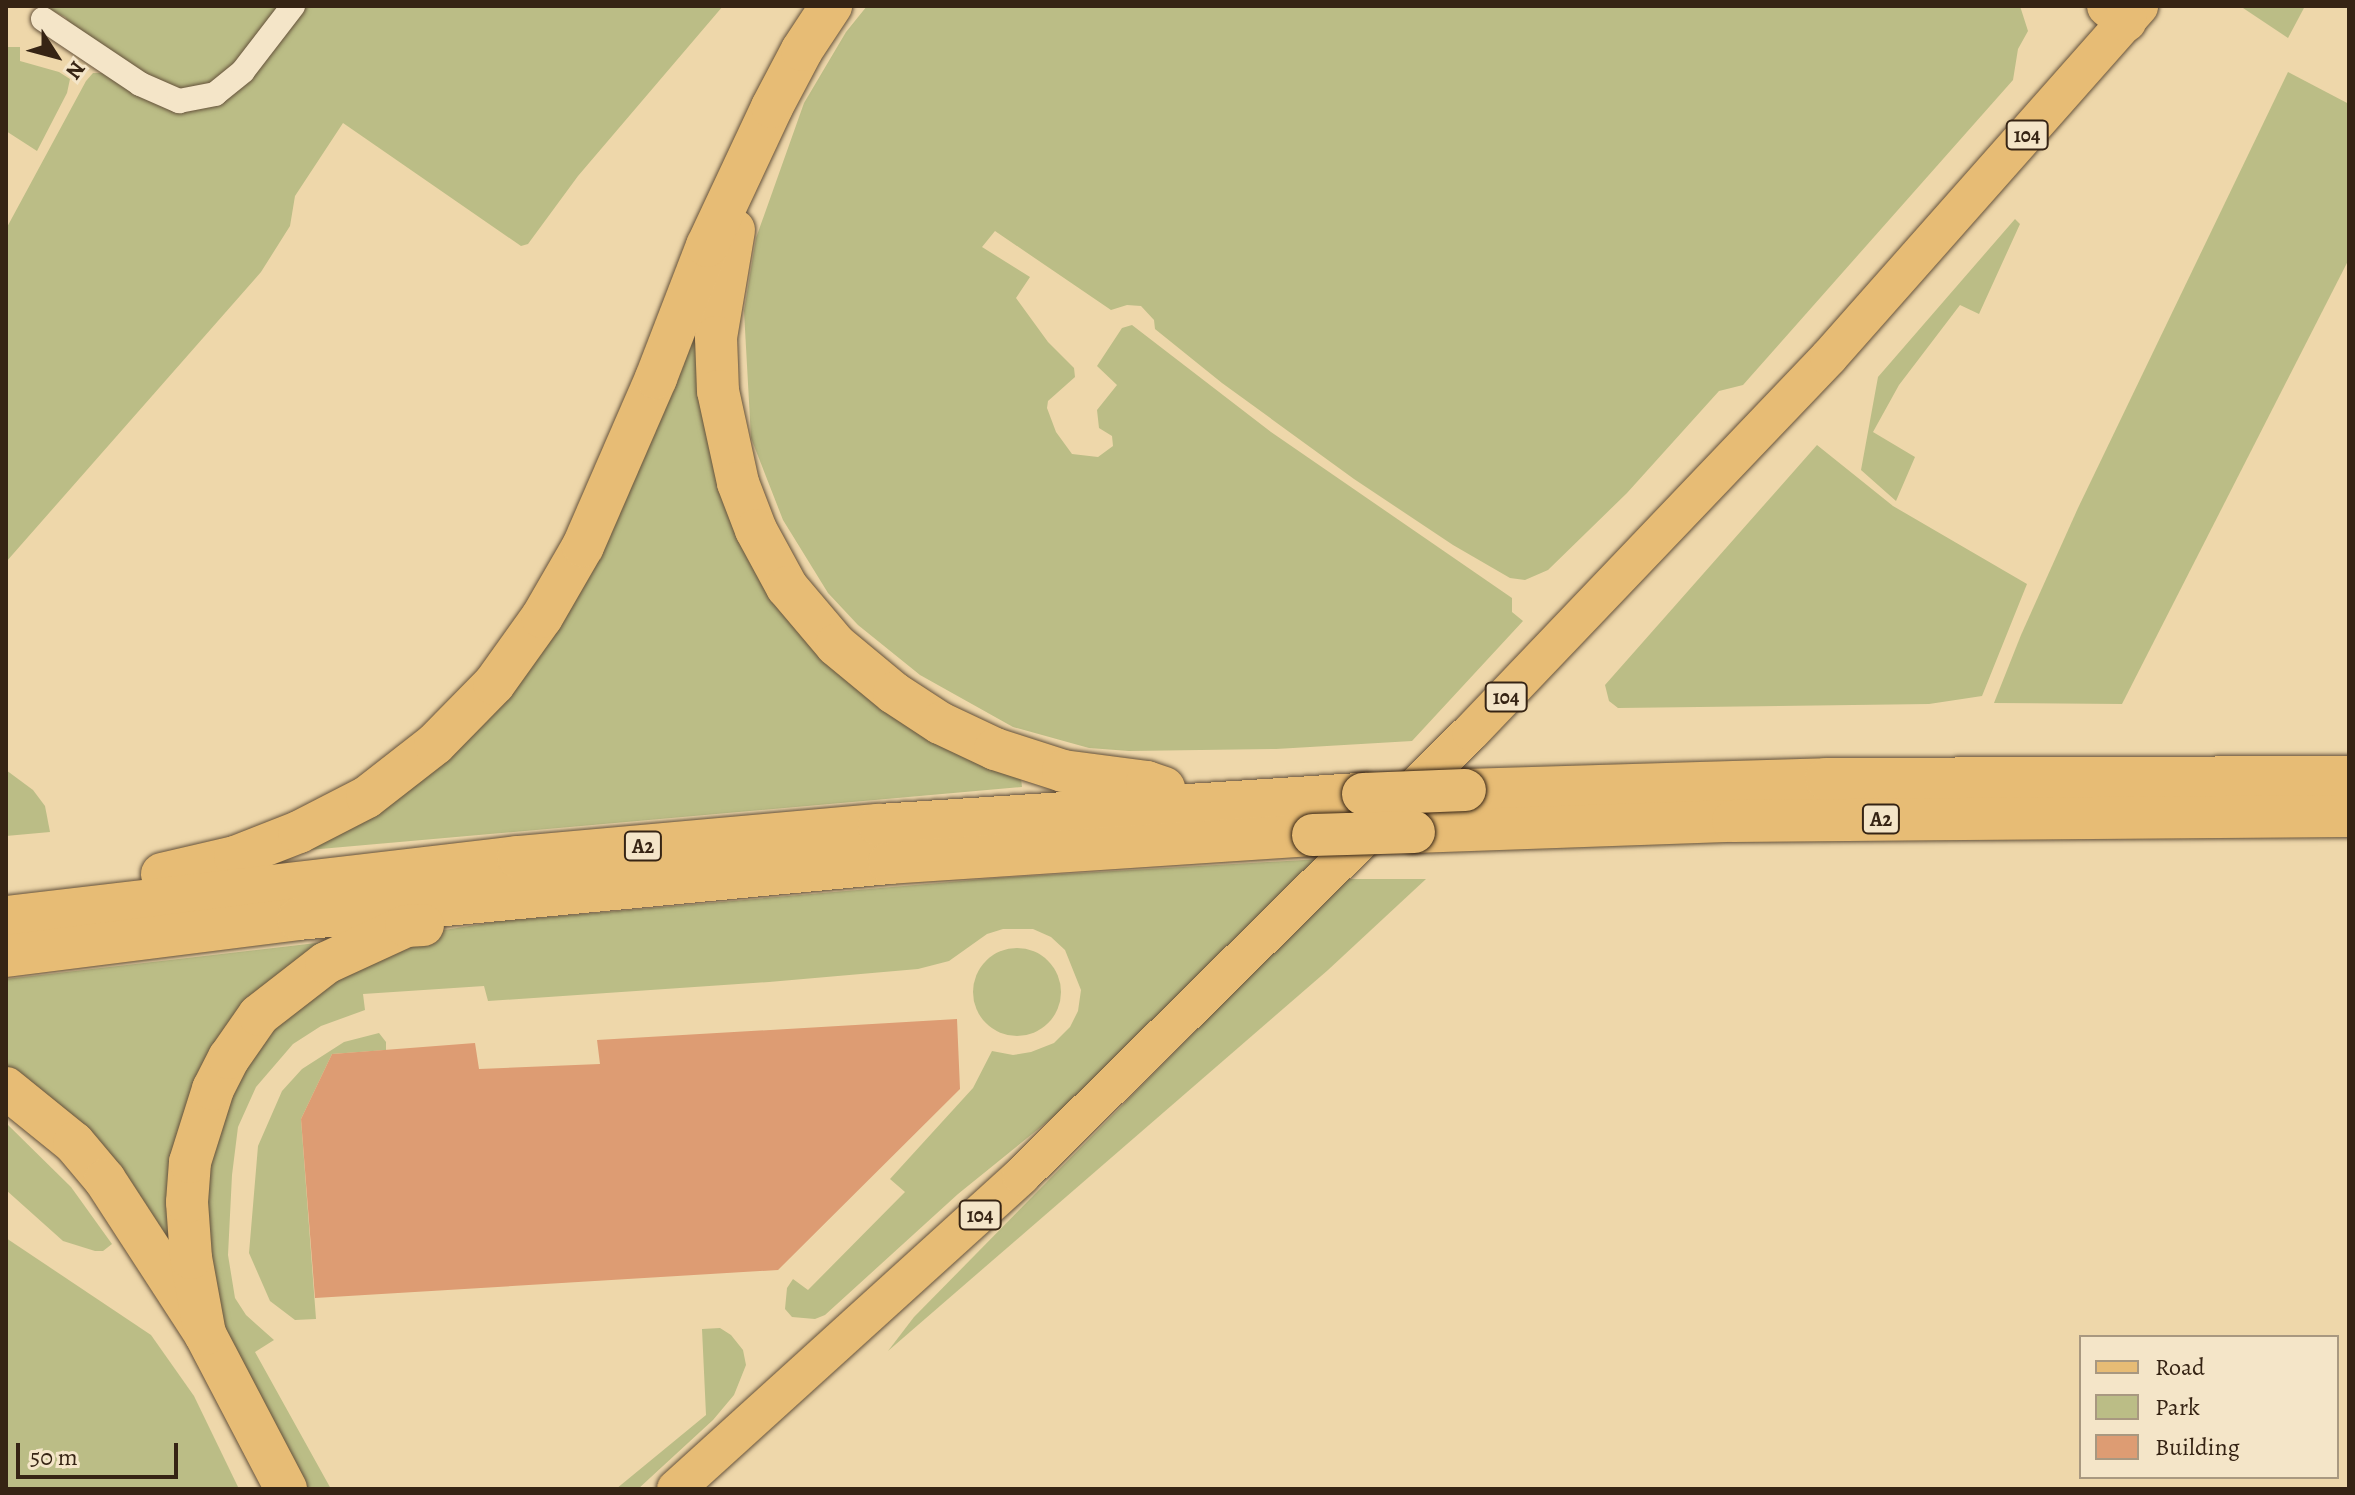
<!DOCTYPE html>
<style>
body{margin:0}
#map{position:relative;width:2355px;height:1495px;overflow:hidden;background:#eed7aa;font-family:Alegreya,serif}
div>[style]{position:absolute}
.green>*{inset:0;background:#bbbd86}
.round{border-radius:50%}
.building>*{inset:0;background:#dd9c73}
.roads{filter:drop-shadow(0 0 2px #64513a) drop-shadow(0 0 2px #64513a)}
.street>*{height:24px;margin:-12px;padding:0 12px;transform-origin:12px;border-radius:12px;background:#f4e5c8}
.primary>*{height:38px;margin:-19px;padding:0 19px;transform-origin:19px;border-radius:19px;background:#e7bc75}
.highway>*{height:42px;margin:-21px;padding:0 21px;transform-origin:21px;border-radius:21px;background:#e7bc75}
.bridges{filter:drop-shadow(0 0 2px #362414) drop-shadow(0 0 2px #362414)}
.highway-bridge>*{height:42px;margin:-21px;padding:0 21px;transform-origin:21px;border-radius:21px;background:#e7bc75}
span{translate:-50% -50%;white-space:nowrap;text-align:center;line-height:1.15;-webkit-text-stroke:6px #f4e5c8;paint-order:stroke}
.shield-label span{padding:2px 6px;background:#f4e5c8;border:2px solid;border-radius:6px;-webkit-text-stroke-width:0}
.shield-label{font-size:20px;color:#362414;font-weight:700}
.frame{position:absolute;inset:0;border:8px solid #362414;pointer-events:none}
.legend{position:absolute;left:2079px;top:1335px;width:260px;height:144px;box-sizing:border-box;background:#f4e5c8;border:2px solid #a89880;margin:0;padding:10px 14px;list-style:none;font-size:24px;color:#362414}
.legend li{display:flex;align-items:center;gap:16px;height:40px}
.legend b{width:40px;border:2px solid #a89880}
.north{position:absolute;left:16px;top:16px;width:80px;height:80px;-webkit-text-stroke:6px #f4e5c8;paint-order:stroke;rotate:126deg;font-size:22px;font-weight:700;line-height:32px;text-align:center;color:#362414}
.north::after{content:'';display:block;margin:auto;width:28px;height:36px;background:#362414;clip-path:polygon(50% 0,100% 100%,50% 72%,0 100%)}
.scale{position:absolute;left:16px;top:1443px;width:162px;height:36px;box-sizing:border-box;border:4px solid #362414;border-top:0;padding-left:10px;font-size:24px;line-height:28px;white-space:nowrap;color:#362414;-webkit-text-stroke:6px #f4e5c8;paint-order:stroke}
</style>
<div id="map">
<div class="green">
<div style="clip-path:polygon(43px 6px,723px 6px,578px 176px,528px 244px,521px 246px,343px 123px,295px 196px,290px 226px,261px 272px,6px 562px,6px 229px,86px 81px,93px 73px,102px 73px,89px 46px,65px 17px)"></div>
<div style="clip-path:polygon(867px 6px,2020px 6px,2028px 31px,2018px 49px,2013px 80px,1743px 385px,1719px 391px,1627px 493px,1548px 570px,1525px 580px,1510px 578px,1453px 545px,1354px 479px,1222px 383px,1155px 329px,1154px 320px,1141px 306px,1127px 305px,1111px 310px,995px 231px,982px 247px,1030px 277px,1016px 298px,1048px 342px,1074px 368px,1075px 377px,1048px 401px,1047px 408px,1056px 432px,1072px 454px,1098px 457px,1113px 446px,1112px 436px,1099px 428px,1097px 410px,1117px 385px,1097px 366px,1122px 328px,1132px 325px,1271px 432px,1512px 598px,1512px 612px,1523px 621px,1412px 741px,1276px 749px,1129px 751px,1089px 748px,1013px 727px,920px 675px,858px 625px,828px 593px,783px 520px,751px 438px,744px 311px,756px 238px,804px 103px,846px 32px)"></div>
<div style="clip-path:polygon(2240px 6px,2305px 6px,2288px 38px)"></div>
<div style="clip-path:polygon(6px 47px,20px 47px,20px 61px,59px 72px,70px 79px,67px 93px,37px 151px,6px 131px)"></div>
<div style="clip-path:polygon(2288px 72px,2349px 104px,2349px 259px,2122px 704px,1994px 703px,2021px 635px,2078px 508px)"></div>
<div style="clip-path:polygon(2015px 219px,2020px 224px,1979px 314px,1960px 305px,1899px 385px,1873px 432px,1915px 457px,1896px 501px,1861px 470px,1878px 377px)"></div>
<div style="clip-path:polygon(697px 299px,754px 558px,1020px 769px,1022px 787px,286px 852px,479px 712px)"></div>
<div style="clip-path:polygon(1817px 445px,1893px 506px,2027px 584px,1982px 696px,1929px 704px,1618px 708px,1609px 701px,1605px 685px)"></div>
<div style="clip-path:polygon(6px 770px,33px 790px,45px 806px,50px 832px,6px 836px)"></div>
<div style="clip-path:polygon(1321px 859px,1068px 1105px,958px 1194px,825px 1315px,815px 1319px,792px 1317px,785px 1309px,787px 1288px,793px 1279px,808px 1290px,905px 1192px,890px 1179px,973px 1088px,992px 1051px,1013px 1055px,1031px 1052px,1054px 1043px,1070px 1027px,1078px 1011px,1081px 990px,1065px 950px,1051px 937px,1033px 929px,1003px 929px,987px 934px,949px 961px,918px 969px,769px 982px,488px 1001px,484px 986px,363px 994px,365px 1010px,321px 1026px,293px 1044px,256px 1087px,238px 1127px,232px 1175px,228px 1255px,235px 1298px,246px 1315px,274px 1340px,255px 1352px,331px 1489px,304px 1489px,216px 1310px,196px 1195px,250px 1037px,400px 937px,501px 921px,996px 878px)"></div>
<div style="clip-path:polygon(1345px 879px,1426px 879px,1328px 970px,888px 1351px,914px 1317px)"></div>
<div style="clip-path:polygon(325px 942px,249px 1001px,182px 1258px,6px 1070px,6px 979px)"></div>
<div class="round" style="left:973px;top:948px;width:88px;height:88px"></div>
<div style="clip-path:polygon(379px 1033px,386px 1042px,386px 1050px,332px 1054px,301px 1119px,316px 1319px,295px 1320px,270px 1301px,249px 1253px,258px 1146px,282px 1091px,302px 1069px,344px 1042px)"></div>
<div style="clip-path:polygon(6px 1123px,71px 1187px,112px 1244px,103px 1251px,95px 1251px,63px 1241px,6px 1190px)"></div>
<div style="clip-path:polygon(6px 1238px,151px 1335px,194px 1396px,239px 1489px,6px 1489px)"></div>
<div style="clip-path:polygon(720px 1328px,731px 1335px,743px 1350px,746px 1365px,734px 1395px,713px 1420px,638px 1489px,616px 1489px,706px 1415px,702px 1329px)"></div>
</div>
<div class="building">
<div style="clip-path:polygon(957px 1019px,960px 1089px,778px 1270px,315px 1298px,301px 1119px,332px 1054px,475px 1043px,479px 1069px,600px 1064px,597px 1040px)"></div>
</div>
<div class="roads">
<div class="street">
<div style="left:43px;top:19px;width:117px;rotate:33.8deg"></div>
<div style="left:140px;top:84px;width:43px;rotate:23.6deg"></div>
<div style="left:179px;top:101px;width:37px;rotate:-11deg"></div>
<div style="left:215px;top:94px;width:36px;rotate:-39deg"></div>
<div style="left:243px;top:71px;width:82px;rotate:-52.4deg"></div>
</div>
<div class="primary">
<div style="left:676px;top:1489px;width:466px;rotate:-42.2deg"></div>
<div style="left:1021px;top:1176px;width:632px;rotate:-44.62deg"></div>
<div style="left:1471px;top:732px;width:518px;rotate:-46.33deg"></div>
<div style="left:1829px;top:357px;width:468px;rotate:-48.5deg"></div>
</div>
<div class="highway">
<div style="left:2108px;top:6px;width:23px;rotate:40deg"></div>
<div style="left:734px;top:230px;width:109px;rotate:99.5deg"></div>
<div style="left:716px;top:337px;width:54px;rotate:87.9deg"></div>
<div style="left:718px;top:391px;width:94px;rotate:77.7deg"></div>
<div style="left:738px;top:483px;width:50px;rotate:69deg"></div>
<div style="left:756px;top:530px;width:65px;rotate:61.5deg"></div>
<div style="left:787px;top:587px;width:76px;rotate:49.8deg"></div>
<div style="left:836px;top:645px;width:75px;rotate:39.6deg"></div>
<div style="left:894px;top:693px;width:55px;rotate:33.1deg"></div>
<div style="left:940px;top:723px;width:61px;rotate:25.3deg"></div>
<div style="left:995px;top:749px;width:71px;rotate:17.9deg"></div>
<div style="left:1063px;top:771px;width:85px;rotate:7.5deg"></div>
<div style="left:1147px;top:782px;width:18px;rotate:19deg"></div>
<div style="left:1465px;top:790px;width:361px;rotate:-1.7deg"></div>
<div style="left:1826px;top:779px;width:523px;rotate:-0.22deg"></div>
<div style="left:1414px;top:832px;width:319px;rotate:-2deg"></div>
<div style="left:1733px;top:821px;width:616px;rotate:-0.47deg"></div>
<div style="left:162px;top:874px;width:75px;rotate:-13.1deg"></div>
<div style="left:235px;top:857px;width:69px;rotate:-21.3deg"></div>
<div style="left:299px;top:832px;width:76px;rotate:-27.2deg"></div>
<div style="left:367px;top:797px;width:86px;rotate:-37.9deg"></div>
<div style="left:435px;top:744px;width:84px;rotate:-45.5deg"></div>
<div style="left:494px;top:684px;width:82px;rotate:-54.4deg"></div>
<div style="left:542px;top:617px;width:82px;rotate:-60deg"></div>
<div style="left:583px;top:546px;width:183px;rotate:-66.5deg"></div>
<div style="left:656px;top:378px;width:142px;rotate:-68.9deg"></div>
<div style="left:707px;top:246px;width:153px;rotate:-64.9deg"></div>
<div style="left:772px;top:107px;width:64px;rotate:-62.2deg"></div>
<div style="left:802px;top:50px;width:53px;rotate:-56.6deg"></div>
<div style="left:6px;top:917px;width:516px;rotate:-6.68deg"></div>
<div style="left:518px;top:857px;width:362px;rotate:-5.1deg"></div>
<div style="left:879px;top:825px;width:485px;rotate:-3.7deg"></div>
<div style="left:6px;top:956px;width:294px;rotate:-7.2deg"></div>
<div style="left:298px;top:919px;width:594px;rotate:-5.41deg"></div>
<div style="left:889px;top:863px;width:425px;rotate:-3.8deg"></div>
<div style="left:6px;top:1088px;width:87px;rotate:39deg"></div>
<div style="left:74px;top:1143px;width:48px;rotate:50deg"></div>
<div style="left:105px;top:1180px;width:184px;rotate:57deg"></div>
<div style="left:205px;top:1334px;width:175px;rotate:62.4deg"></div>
<div style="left:205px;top:1334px;width:77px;rotate:-100.4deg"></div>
<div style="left:191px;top:1258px;width:56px;rotate:-94.1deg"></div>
<div style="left:187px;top:1202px;width:40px;rotate:-85.7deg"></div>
<div style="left:190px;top:1162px;width:77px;rotate:-72.5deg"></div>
<div style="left:213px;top:1089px;width:35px;rotate:-63deg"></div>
<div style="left:229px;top:1058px;width:52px;rotate:-55.1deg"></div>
<div style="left:259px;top:1015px;width:85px;rotate:-37.8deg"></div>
<div style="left:326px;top:963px;width:88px;rotate:-24.8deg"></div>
<div style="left:406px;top:926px;width:17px;rotate:-3deg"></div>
</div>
</div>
<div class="bridges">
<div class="highway-bridge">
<div style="left:1363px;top:794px;width:102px;rotate:-2.2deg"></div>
<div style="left:1313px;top:835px;width:101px;rotate:-1.7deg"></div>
</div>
</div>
<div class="shield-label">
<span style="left:2027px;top:135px">104</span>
<span style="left:1506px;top:697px">104</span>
<span style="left:1881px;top:819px">A2</span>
<span style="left:643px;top:846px">A2</span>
<span style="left:980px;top:1215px">104</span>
</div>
<div class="frame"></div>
<ul class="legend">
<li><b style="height:10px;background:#e7bc75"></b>Road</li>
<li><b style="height:22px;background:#bbbd86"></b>Park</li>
<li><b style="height:22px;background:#dd9c73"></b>Building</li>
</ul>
<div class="north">N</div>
<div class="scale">50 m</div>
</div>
